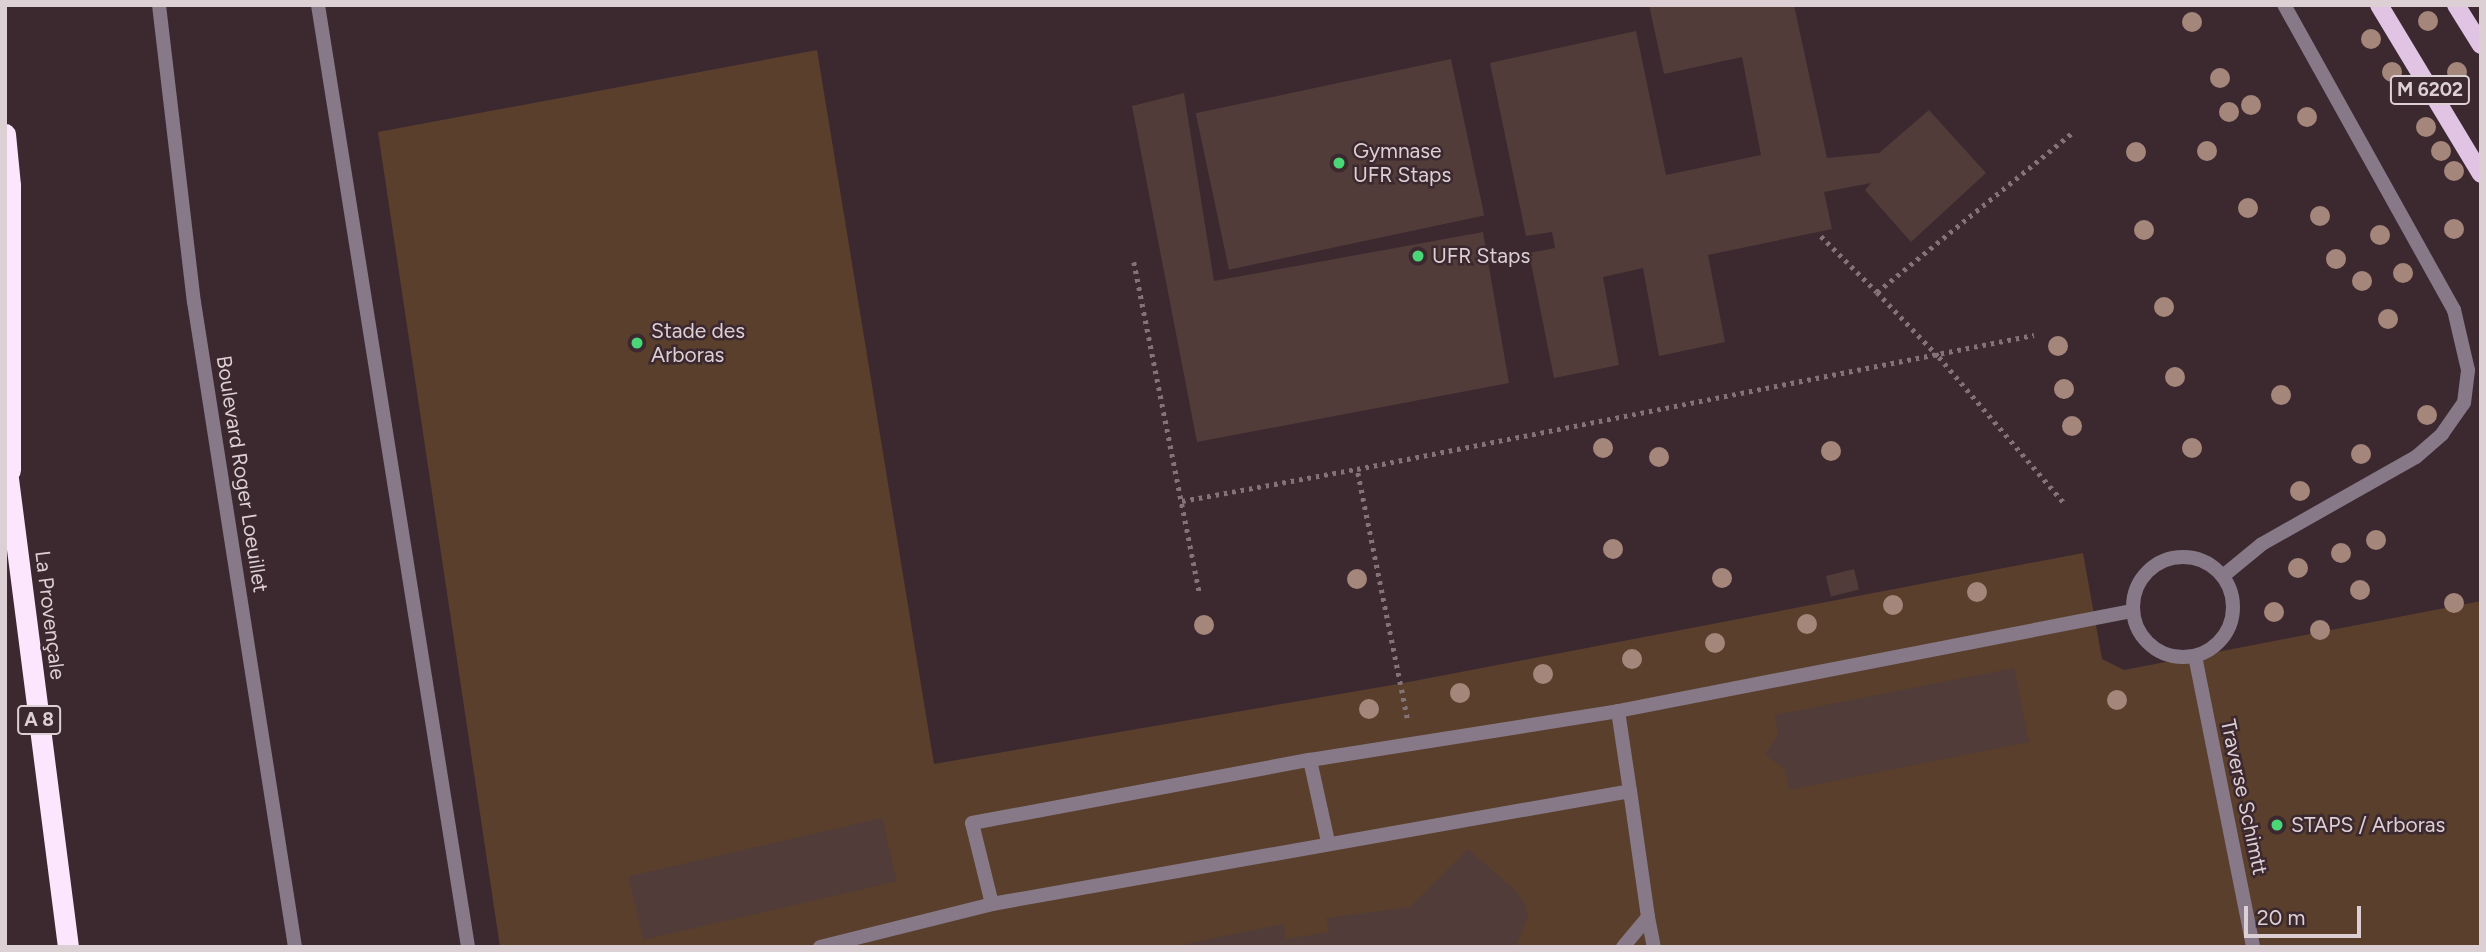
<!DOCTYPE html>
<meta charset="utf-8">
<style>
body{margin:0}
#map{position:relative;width:2486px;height:952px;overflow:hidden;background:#3c2930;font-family:Figtree,sans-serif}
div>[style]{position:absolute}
.green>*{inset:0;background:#593f2c}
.building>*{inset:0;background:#513c39;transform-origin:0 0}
.path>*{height:4.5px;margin-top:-2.25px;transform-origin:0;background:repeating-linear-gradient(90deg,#837379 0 3.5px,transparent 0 8.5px)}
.lane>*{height:14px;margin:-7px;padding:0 7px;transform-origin:7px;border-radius:7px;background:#877988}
.street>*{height:14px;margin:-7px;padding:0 7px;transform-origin:7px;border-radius:7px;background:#877988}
.street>.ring{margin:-7px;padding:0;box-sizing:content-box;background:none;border:14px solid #877988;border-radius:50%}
.primary>*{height:18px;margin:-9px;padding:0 9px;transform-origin:9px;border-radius:9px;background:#e1c3e3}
.highway>*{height:21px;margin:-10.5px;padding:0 10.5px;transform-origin:10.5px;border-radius:10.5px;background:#fbe6fd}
.trees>*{width:20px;height:20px;margin:-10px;border-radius:50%;background:#a4867b}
.dots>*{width:19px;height:19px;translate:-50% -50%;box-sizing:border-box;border:4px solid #3c2930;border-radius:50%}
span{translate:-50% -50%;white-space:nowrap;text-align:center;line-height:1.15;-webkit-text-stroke:5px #3c2930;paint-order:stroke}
.shield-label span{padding:2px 5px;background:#3c2930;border:2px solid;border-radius:5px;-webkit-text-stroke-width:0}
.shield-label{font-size:19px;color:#ddd0d5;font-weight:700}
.poi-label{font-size:21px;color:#ddd0d5}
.left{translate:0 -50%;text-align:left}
.street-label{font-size:21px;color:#ddd0d5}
.frame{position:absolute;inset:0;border:7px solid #ddd0d5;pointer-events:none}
.scale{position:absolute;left:2244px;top:906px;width:117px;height:32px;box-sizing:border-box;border:4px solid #ddd0d5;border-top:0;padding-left:9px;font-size:21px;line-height:24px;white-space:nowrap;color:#ddd0d5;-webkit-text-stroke:5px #3c2930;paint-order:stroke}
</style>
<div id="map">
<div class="green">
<div style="clip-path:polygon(817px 50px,934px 764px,1398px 684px,2083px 553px,2102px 659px,2124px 670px,2481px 601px,2481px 947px,500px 947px,378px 132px)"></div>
</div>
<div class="building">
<div style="clip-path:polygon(1649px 5px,1794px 5px,1827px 158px,1879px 153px,1929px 110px,1986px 173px,1911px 242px,1865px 190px,1871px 183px,1824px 192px,1832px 229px,1708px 255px,1725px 342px,1659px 356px,1643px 268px,1603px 277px,1619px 365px,1554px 378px,1529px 253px,1555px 248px,1552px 232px,1526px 236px,1490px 63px,1636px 31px,1666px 175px,1761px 155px,1742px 57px,1664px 74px)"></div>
<div style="left:1451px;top:59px;width:160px;height:261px;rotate:78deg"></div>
<div style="clip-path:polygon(1184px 93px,1214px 281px,1483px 232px,1509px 383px,1197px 442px,1132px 106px)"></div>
<div style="left:1854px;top:569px;width:21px;height:29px;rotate:76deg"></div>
<div style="clip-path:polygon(2014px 668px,2029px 742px,1789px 790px,1785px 769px,1765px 755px,1778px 735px,1775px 715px)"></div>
<div style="left:882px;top:818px;width:65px;height:260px;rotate:77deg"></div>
<div style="clip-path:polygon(1468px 849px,1516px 891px,1524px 903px,1528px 915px,1516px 947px,1171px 947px,1283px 924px,1286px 939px,1329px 932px,1326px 918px,1410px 907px)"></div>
</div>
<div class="path">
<div style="left:1821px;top:236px;width:79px;rotate:45deg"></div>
<div style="left:1877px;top:292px;width:253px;rotate:-39.2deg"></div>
<div style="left:1134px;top:262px;width:338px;rotate:78.8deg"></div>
<div style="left:1877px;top:292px;width:90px;rotate:46.4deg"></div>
<div style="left:1939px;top:357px;width:192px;rotate:49.4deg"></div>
<div style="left:1182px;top:501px;width:178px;rotate:-10.4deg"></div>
<div style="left:1407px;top:718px;width:254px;rotate:-101.4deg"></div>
<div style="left:1357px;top:469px;width:690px;rotate:-11.2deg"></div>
</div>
<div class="lane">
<div style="left:318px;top:5px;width:954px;rotate:80.95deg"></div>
<div style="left:2223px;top:576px;width:50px;rotate:-39.4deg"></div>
<div style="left:2262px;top:544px;width:177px;rotate:-29.5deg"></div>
<div style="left:2416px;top:457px;width:35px;rotate:-41deg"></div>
<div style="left:2442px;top:434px;width:38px;rotate:-55deg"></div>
<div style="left:2464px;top:403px;width:33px;rotate:-83deg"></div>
<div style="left:2468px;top:370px;width:62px;rotate:-103.1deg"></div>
<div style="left:2454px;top:310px;width:349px;rotate:-119.1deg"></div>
<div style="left:1310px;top:760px;width:84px;rotate:77.6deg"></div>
<div style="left:992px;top:904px;width:83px;rotate:-103.9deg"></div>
<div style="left:972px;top:823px;width:344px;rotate:-10.6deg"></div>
<div style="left:1310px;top:760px;width:312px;rotate:-9deg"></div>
<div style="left:1618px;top:711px;width:524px;rotate:-11.01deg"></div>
<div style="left:1648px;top:917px;width:31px;rotate:79deg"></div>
<div style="left:820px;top:947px;width:177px;rotate:-14deg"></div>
<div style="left:992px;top:904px;width:648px;rotate:-10.04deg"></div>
<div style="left:1630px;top:791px;width:81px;rotate:-98.5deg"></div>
<div style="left:1623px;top:947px;width:39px;rotate:-50deg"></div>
<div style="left:1648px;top:917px;width:127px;rotate:-98.1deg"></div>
</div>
<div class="street">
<div style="left:159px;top:5px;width:299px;rotate:83.3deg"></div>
<div style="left:194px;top:302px;width:653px;rotate:81.1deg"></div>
<div class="ring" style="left:2133px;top:557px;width:86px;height:86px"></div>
<div style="left:2195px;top:656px;width:297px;rotate:78.7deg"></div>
</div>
<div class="primary">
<div style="left:2379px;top:5px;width:197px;rotate:58.9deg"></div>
<div style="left:2456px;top:5px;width:47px;rotate:58deg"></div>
</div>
<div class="highway">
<div style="left:5px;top:134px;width:51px;rotate:84.4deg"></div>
<div style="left:10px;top:185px;width:285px;rotate:90deg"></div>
<div style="left:5px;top:455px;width:496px;rotate:82.7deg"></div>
</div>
<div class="trees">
<div style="left:2428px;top:21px"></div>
<div style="left:2192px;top:22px"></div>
<div style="left:2371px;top:39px"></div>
<div style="left:2392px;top:72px"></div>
<div style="left:2457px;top:72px"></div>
<div style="left:2220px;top:78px"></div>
<div style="left:2251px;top:105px"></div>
<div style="left:2229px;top:112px"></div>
<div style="left:2307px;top:117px"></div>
<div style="left:2426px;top:127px"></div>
<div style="left:2207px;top:151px"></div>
<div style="left:2441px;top:151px"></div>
<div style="left:2136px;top:152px"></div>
<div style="left:2454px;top:171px"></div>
<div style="left:2248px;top:208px"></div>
<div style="left:2320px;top:216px"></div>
<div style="left:2454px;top:229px"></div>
<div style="left:2144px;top:230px"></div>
<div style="left:2380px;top:235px"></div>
<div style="left:2336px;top:259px"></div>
<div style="left:2403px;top:273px"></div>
<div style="left:2362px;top:281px"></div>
<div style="left:2164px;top:307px"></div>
<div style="left:2388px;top:319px"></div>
<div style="left:2058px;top:346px"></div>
<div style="left:2175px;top:377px"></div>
<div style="left:2064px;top:389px"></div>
<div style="left:2281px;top:395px"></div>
<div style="left:2427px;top:415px"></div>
<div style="left:2072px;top:426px"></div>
<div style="left:1603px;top:448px"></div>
<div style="left:2192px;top:448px"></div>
<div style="left:1831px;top:451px"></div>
<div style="left:2361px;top:454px"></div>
<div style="left:1659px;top:457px"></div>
<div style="left:2300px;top:491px"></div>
<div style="left:2376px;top:540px"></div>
<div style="left:1613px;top:549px"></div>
<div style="left:2341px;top:553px"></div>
<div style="left:2298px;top:568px"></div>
<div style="left:1722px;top:578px"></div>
<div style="left:1357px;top:579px"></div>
<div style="left:2360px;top:590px"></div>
<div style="left:1977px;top:592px"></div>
<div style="left:2454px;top:603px"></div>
<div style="left:1893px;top:605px"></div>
<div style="left:2274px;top:612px"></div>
<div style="left:1807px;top:624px"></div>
<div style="left:1204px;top:625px"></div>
<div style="left:2320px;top:630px"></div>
<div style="left:1715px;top:643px"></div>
<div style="left:1632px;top:659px"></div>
<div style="left:1543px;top:674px"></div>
<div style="left:1460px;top:693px"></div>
<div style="left:2117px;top:700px"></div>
<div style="left:1369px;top:709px"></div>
</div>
<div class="dots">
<div style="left:1339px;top:163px;background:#49d778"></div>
<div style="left:1418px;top:256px;background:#49d778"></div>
<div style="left:637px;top:343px;background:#49d778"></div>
<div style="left:2277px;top:825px;background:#49d778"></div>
</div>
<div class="shield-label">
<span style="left:2430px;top:90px">M 6202</span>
<span style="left:39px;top:720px">A 8</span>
</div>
<div class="poi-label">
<span class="left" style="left:1353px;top:163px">Gymnase<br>UFR Staps</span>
<span class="left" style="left:1432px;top:256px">UFR Staps</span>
<span class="left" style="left:651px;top:343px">Stade des<br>Arboras</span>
<span class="left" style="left:2291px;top:825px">STAPS / Arboras</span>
</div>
<div class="street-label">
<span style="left:242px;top:474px;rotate:81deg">Boulevard Roger Loeuillet</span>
<span style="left:50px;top:615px;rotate:83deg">La Provençale</span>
<span style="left:2244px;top:797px;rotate:78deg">Traverse Schimtt</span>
</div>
<div class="frame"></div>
<div class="scale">20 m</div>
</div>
